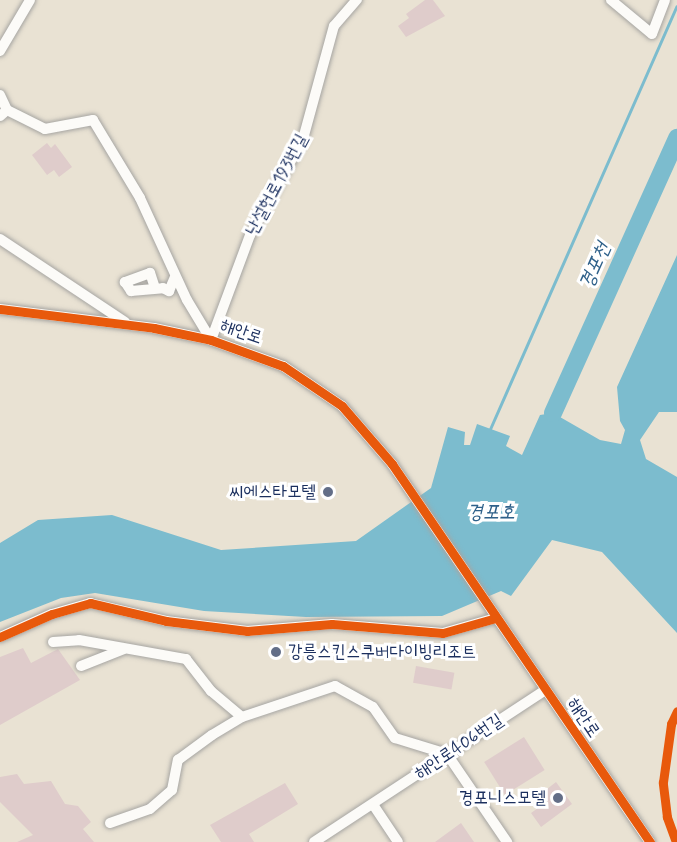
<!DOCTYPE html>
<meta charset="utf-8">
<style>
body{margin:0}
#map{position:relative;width:677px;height:842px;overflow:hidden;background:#e9e2d3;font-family:Mynerve,"Poor Story",sans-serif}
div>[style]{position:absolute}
.water>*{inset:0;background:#7cbcce}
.stream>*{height:3px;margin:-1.5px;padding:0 1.5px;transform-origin:1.5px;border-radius:1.5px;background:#7cbcce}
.river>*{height:18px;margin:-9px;padding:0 9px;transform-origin:9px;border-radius:9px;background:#7cbcce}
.building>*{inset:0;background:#dfcccb;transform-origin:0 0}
.roads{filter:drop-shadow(0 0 2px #a6a5a2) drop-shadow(0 0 2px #a6a5a2)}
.minor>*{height:10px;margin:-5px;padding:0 5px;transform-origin:5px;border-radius:5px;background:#fcfbf8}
.cycleway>*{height:9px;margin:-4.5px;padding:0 4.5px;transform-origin:4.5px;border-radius:4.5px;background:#e8590c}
.dots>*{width:16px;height:16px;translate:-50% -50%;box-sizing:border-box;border:3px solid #fff;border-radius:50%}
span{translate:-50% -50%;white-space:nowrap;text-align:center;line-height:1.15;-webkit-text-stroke:6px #fff;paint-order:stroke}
.street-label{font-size:18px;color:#1b2f5e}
.poi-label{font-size:18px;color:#1b2f5e}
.right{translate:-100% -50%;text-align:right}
.left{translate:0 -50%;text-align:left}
.water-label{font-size:20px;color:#2f618a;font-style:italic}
</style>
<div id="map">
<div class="water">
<div style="clip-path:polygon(677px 255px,677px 412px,659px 412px,640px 440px,646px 459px,677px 477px,677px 633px,602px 552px,552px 540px,511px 596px,501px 591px,442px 616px,306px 617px,204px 611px,95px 593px,61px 598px,0 622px,0 543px,38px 520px,112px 515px,221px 550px,356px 541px,431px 488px,448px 427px,465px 432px,464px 445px,470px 445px,477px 424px,510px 436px,506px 446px,522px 455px,540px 415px,553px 413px,600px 440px,621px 444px,625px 430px,620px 421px,617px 387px)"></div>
</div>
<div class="stream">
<div style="left:490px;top:429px;width:462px;rotate:-66.2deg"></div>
</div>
<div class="river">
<div style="left:553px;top:413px;width:302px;rotate:-65.7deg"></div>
</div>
<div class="building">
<div style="clip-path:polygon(425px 0,433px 0,445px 16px,406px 37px,398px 26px,409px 18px,406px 14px)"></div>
<div style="clip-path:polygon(47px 143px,51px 148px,55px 144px,72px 167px,59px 177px,54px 170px,47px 175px,32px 155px)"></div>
<div style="clip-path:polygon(23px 648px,31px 663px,58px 649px,80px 680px,0 725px,0 657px)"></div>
<div style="left:416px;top:666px;width:39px;height:17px;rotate:10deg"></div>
<div style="left:524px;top:737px;width:39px;height:47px;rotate:58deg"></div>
<div style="clip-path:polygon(17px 774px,24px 784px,51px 781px,65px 804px,78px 806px,91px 822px,83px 829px,94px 842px,17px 842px,33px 835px,0 802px,0 777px)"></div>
<div style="clip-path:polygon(556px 782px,572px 804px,541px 827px,531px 813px,548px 801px,542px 793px)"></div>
<div style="clip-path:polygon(285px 783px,298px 804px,249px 834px,254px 842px,221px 842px,210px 825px)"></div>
<div style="clip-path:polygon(461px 823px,474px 842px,435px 842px)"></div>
</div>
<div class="roads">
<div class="minor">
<div style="left:611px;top:0;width:53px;rotate:39.7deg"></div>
<div style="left:652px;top:34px;width:36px;rotate:-69deg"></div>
<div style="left:0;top:51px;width:59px;rotate:-59.5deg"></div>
<div style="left:0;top:95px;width:17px;rotate:65deg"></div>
<div style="left:7px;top:110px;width:9px;rotate:139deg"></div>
<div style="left:7px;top:110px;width:42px;rotate:26.6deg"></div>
<div style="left:45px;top:129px;width:49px;rotate:-10.6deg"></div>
<div style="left:93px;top:120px;width:91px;rotate:58.9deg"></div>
<div style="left:140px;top:198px;width:112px;rotate:65.3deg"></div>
<div style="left:187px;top:300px;width:47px;rotate:59deg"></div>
<div style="left:0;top:239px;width:150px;rotate:33.6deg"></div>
<div style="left:155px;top:288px;width:16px;rotate:-108deg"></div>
<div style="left:150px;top:273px;width:27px;rotate:160deg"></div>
<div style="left:125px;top:282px;width:11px;rotate:56deg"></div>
<div style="left:131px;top:291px;width:32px;rotate:-5deg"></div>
<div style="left:163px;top:288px;width:7px;rotate:27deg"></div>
<div style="left:169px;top:291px;width:15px;rotate:-67deg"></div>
<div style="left:0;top:309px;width:155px;rotate:7deg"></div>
<div style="left:154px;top:328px;width:58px;rotate:11.9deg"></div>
<div style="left:211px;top:340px;width:77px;rotate:19.9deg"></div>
<div style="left:283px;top:366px;width:71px;rotate:34.1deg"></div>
<div style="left:342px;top:406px;width:77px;rotate:49.2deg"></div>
<div style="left:392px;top:464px;width:458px;rotate:55.7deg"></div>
<div style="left:211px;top:340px;width:112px;rotate:-69.6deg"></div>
<div style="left:250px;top:235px;width:110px;rotate:-61.1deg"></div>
<div style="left:303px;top:139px;width:117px;rotate:-74.7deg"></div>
<div style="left:334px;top:26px;width:35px;rotate:-49deg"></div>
<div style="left:0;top:637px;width:57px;rotate:-23.9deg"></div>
<div style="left:52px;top:614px;width:40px;rotate:-16deg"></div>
<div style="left:90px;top:603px;width:78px;rotate:13.3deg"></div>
<div style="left:166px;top:621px;width:82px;rotate:7deg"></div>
<div style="left:247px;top:631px;width:85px;rotate:-4.7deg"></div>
<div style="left:332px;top:624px;width:111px;rotate:4.6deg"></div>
<div style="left:443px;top:633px;width:55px;rotate:-15.8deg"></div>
<div style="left:53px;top:642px;width:26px;rotate:-4deg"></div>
<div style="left:79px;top:640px;width:109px;rotate:10.1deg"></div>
<div style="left:186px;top:659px;width:41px;rotate:52deg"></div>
<div style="left:211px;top:691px;width:40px;rotate:40deg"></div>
<div style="left:81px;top:666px;width:46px;rotate:-21.6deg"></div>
<div style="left:374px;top:806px;width:43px;rotate:56.3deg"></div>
<div style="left:110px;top:823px;width:42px;rotate:-19.3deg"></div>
<div style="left:150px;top:809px;width:29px;rotate:-41deg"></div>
<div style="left:172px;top:790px;width:31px;rotate:-79deg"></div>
<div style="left:178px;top:760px;width:42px;rotate:-36.3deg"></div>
<div style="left:212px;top:735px;width:35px;rotate:-31deg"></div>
<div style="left:242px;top:717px;width:98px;rotate:-18.4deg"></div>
<div style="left:335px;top:686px;width:43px;rotate:28.9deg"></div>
<div style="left:373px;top:707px;width:38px;rotate:55deg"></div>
<div style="left:395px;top:738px;width:54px;rotate:17.1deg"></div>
<div style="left:447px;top:754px;width:107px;rotate:55.7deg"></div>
<div style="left:314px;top:842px;width:275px;rotate:-33.3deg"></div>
</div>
</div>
<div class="cycleway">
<div style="left:0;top:309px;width:155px;rotate:7deg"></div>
<div style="left:154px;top:328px;width:58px;rotate:11.9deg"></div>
<div style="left:211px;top:340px;width:77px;rotate:19.9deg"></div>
<div style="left:283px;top:366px;width:71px;rotate:34.1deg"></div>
<div style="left:342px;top:406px;width:77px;rotate:49.2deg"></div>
<div style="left:392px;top:464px;width:458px;rotate:55.7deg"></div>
<div style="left:0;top:637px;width:57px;rotate:-23.9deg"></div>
<div style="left:52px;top:614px;width:40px;rotate:-16deg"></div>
<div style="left:90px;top:603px;width:78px;rotate:13.3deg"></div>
<div style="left:166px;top:621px;width:82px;rotate:7deg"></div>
<div style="left:247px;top:631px;width:85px;rotate:-4.7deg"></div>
<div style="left:332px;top:624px;width:111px;rotate:4.6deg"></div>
<div style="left:443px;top:633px;width:55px;rotate:-15.8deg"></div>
<div style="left:676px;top:842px;width:27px;rotate:-110deg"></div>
<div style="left:667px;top:817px;width:35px;rotate:-97deg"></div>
<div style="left:663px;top:782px;width:59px;rotate:-82.1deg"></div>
<div style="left:671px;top:724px;width:14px;rotate:-65deg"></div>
</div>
<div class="dots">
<div style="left:328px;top:492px;background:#636e87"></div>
<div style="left:276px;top:652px;background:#636e87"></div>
<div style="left:558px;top:798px;background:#636e87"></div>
</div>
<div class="street-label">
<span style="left:277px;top:185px;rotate:-62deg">난설헌로193번길</span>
<span style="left:241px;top:332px;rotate:19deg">해안로</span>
<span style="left:583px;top:718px;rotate:56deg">해안로</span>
<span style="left:459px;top:747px;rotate:-34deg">해안로406번길</span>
</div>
<div class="poi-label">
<span class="right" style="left:316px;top:492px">씨에스타모텔</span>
<span class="left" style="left:288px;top:652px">강릉스킨스쿠버다이빙리조트</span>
<span class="right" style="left:546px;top:798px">경포니스모텔</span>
</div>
<div class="water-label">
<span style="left:595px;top:266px;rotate:-66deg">경포천</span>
<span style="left:491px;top:512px">경포호</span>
</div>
</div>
